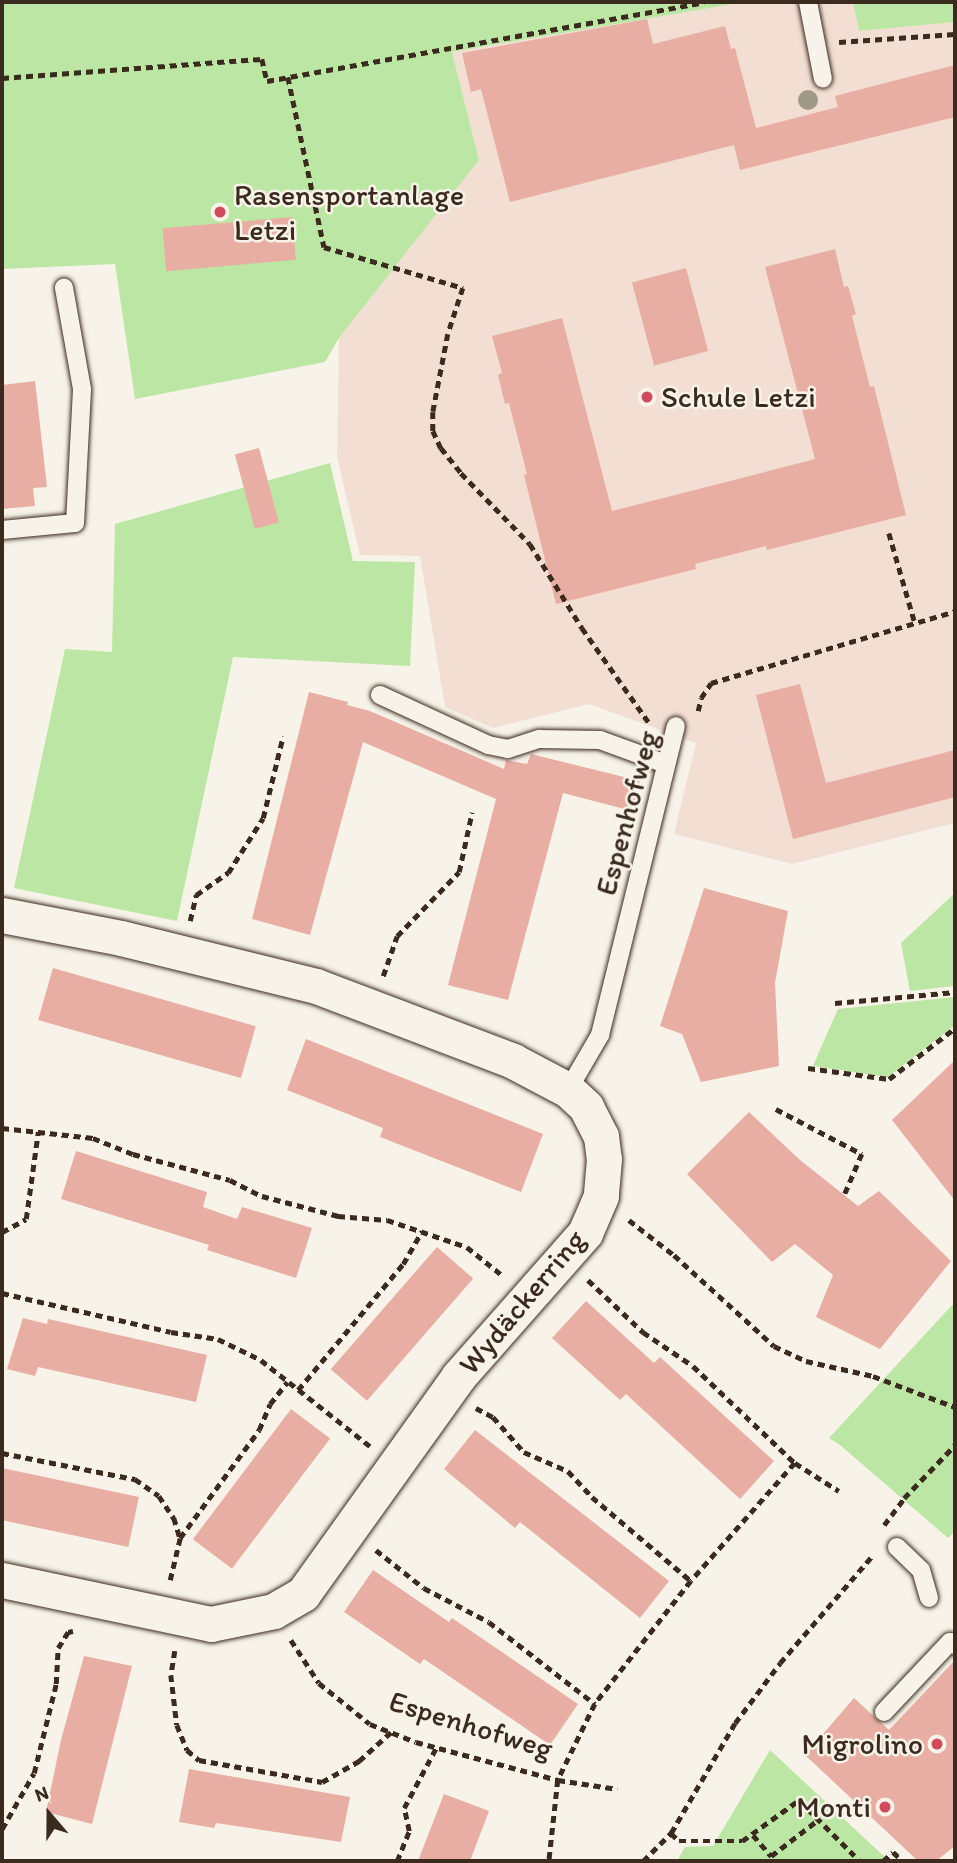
<!DOCTYPE html>
<meta charset="utf-8">
<style>
body{margin:0}
#map{position:relative;width:957px;height:1863px;overflow:hidden;background:#f7f3e8;font-family:Itim,sans-serif}
div>[style]{position:absolute}
.built>*{inset:0;background:#f2ded3}
.green>*{inset:0;background:#bce6a3}
.building>*{inset:0;background:#e8aea3;transform-origin:0 0}
.path>*{height:4.5px;margin-top:-2.25px;transform-origin:0;background:repeating-linear-gradient(90deg,#3b2a1e 0 7px,transparent 0 12px)}
.roads{filter:drop-shadow(0 0 2px #3b2a1e) drop-shadow(0 0 2px #3b2a1e)}
.lane>*{height:18px;margin:-9px;padding:0 9px;transform-origin:9px;border-radius:9px;background:#f7f3e8}
.street>*{height:35px;margin:-17.5px;padding:0 17.5px;transform-origin:17.5px;border-radius:17.5px;background:#f7f3e8}
.trees>*{width:20px;height:20px;margin:-10px;border-radius:50%;background:#9e9988}
.dots>*{width:19px;height:19px;translate:-50% -50%;box-sizing:border-box;border:4px solid #f7f3e8;border-radius:50%}
span{translate:-50% -50%;white-space:nowrap;text-align:center;line-height:1.15;-webkit-text-stroke:5px #f7f3e8;paint-order:stroke}
.poi-label{font-size:30px;color:#3b2a1e}
.left{translate:0 -50%;text-align:left}
.right{translate:-100% -50%;text-align:right}
.street-label{font-size:30px;color:#3b2a1e}
.frame{position:absolute;inset:0;border:4px solid #3b2a1e;pointer-events:none}
.north{position:absolute;left:14px;top:1779px;width:70px;height:70px;-webkit-text-stroke:5px #f7f3e8;paint-order:stroke;rotate:340deg;font-size:19px;font-weight:700;line-height:28px;text-align:center;color:#3b2a1e}
.north::after{content:'';display:block;margin:auto;width:24px;height:32px;background:#3b2a1e;clip-path:polygon(50% 0,100% 100%,50% 72%,0 100%)}
</style>
<div id="map">
<div class="built">
<div style="clip-path:polygon(745px 2px,853px 2px,859px 31px,955px 22px,955px 823px,792px 864px,674px 834px,696px 743px,589px 704px,493px 728px,445px 707px,420px 556px,360px 555px,337px 457px,339px 338px,479px 160px,452px 52px)"></div>
</div>
<div class="green">
<div style="clip-path:polygon(2px 2px,745px 2px,452px 52px,479px 160px,339px 338px,325px 362px,135px 399px,115px 264px,2px 269px)"></div>
<div style="clip-path:polygon(853px 2px,955px 2px,955px 22px,859px 31px)"></div>
<div style="clip-path:polygon(330px 463px,353px 561px,415px 562px,410px 666px,233px 657px,177px 921px,14px 888px,65px 649px,112px 652px,115px 524px)"></div>
<div style="clip-path:polygon(955px 893px,955px 986px,910px 991px,901px 943px)"></div>
<div style="clip-path:polygon(955px 997px,955px 1025px,888px 1077px,813px 1066px,838px 1009px)"></div>
<div style="clip-path:polygon(955px 1302px,955px 1531px,948px 1538px,840px 1445px,829px 1438px)"></div>
<div style="clip-path:polygon(770px 1750px,889px 1861px,677px 1861px,685px 1847px,713px 1846px)"></div>
</div>
<div class="building">
<div style="clip-path:polygon(647px 19px,653px 44px,725px 26px,731px 49px,735px 48px,756px 128px,838px 107px,835px 96px,955px 65px,955px 117px,740px 170px,734px 145px,510px 202px,481px 89px,471px 92px,462px 53px)"></div>
<div style="left:292px;top:217px;width:43px;height:130px;rotate:85deg"></div>
<div style="clip-path:polygon(835px 249px,844px 287px,848px 286px,856px 314px,852px 316px,870px 387px,874px 386px,906px 515px,767px 550px,766px 546px,695px 564px,696px 569px,556px 604px,524px 475px,527px 474px,509px 403px,505px 404px,498px 375px,502px 373px,492px 336px,562px 318px,612px 511px,687px 492px,815px 459px,765px 267px)"></div>
<div style="left:686px;top:268px;width:86px;height:56px;rotate:75deg"></div>
<div style="clip-path:polygon(35px 381px,47px 487px,33px 488px,35px 506px,2px 509px,2px 385px)"></div>
<div style="left:259px;top:448px;width:77px;height:25px;rotate:75deg"></div>
<div style="clip-path:polygon(800px 684px,826px 783px,955px 750px,955px 797px,793px 839px,756px 695px)"></div>
<div style="clip-path:polygon(309px 692px,348px 702px,347px 705px,370px 711px,504px 769px,506px 760px,527px 764px,531px 754px,640px 781px,632px 811px,563px 793px,508px 1000px,448px 985px,496px 799px,363px 742px,310px 935px,252px 919px)"></div>
<div style="clip-path:polygon(704px 888px,788px 911px,775px 983px,779px 1066px,701px 1082px,682px 1034px,660px 1026px)"></div>
<div style="left:53px;top:968px;width:211px;height:54px;rotate:16deg"></div>
<div style="clip-path:polygon(306px 1039px,543px 1134px,521px 1192px,380px 1137px,383px 1128px,287px 1090px)"></div>
<div style="clip-path:polygon(955px 1060px,955px 1201px,892px 1120px)"></div>
<div style="clip-path:polygon(749px 1112px,800px 1160px,858px 1206px,879px 1191px,951px 1261px,880px 1349px,816px 1317px,833px 1275px,795px 1244px,772px 1262px,687px 1174px)"></div>
<div style="clip-path:polygon(76px 1151px,207px 1192px,203px 1207px,237px 1219px,242px 1207px,312px 1228px,296px 1278px,207px 1250px,209px 1245px,61px 1199px)"></div>
<div style="left:437px;top:1247px;width:48px;height:162px;rotate:41deg"></div>
<div style="clip-path:polygon(586px 1301px,654px 1363px,660px 1357px,774px 1461px,740px 1499px,626px 1394px,620px 1400px,552px 1338px)"></div>
<div style="clip-path:polygon(23px 1318px,47px 1324px,48px 1319px,207px 1355px,196px 1402px,38px 1367px,35px 1376px,7px 1369px)"></div>
<div style="left:291px;top:1409px;width:49px;height:163px;rotate:37deg"></div>
<div style="clip-path:polygon(475px 1430px,669px 1581px,640px 1618px,520px 1522px,515px 1528px,444px 1469px)"></div>
<div style="left:2px;top:1468px;width:140px;height:51px;rotate:12deg"></div>
<div style="clip-path:polygon(373px 1570px,449px 1622px,452px 1618px,578px 1704px,550px 1745px,424px 1659px,420px 1664px,344px 1612px)"></div>
<div style="clip-path:polygon(84px 1656px,132px 1666px,92px 1824px,46px 1812px,61px 1740px)"></div>
<div style="clip-path:polygon(955px 1660px,955px 1846px,936px 1861px,918px 1861px,805px 1755px,854px 1698px,889px 1730px)"></div>
<div style="clip-path:polygon(189px 1769px,350px 1797px,341px 1842px,216px 1823px,214px 1828px,179px 1822px)"></div>
<div style="clip-path:polygon(444px 1794px,489px 1811px,470px 1861px,418px 1861px)"></div>
</div>
<div class="path">
<div style="left:839px;top:42px;width:116px;rotate:-3.9deg"></div>
<div style="left:288px;top:77px;width:174px;rotate:78deg"></div>
<div style="left:324px;top:247px;width:145px;rotate:16.4deg"></div>
<div style="left:463px;top:288px;width:48px;rotate:108.1deg"></div>
<div style="left:448px;top:334px;width:79px;rotate:100.9deg"></div>
<div style="left:433px;top:412px;width:19px;rotate:90deg"></div>
<div style="left:433px;top:431px;width:19px;rotate:65deg"></div>
<div style="left:441px;top:448px;width:32px;rotate:51deg"></div>
<div style="left:461px;top:473px;width:99px;rotate:45.8deg"></div>
<div style="left:530px;top:544px;width:99px;rotate:58.2deg"></div>
<div style="left:582px;top:628px;width:118px;rotate:54.7deg"></div>
<div style="left:2px;top:78px;width:261px;rotate:-4.2deg"></div>
<div style="left:262px;top:59px;width:23px;rotate:77deg"></div>
<div style="left:267px;top:81px;width:444px;rotate:-10.2deg"></div>
<div style="left:889px;top:533px;width:94px;rotate:73.9deg"></div>
<div style="left:698px;top:711px;width:13px;rotate:-77deg"></div>
<div style="left:701px;top:698px;width:18px;rotate:-56deg"></div>
<div style="left:711px;top:683px;width:254px;rotate:-16.4deg"></div>
<div style="left:190px;top:921px;width:27px;rotate:-77deg"></div>
<div style="left:196px;top:895px;width:39px;rotate:-35deg"></div>
<div style="left:228px;top:873px;width:65px;rotate:-57.5deg"></div>
<div style="left:263px;top:818px;width:84px;rotate:-76.3deg"></div>
<div style="left:383px;top:976px;width:42px;rotate:-70.7deg"></div>
<div style="left:397px;top:936px;width:89px;rotate:-45.9deg"></div>
<div style="left:459px;top:872px;width:61px;rotate:-77.8deg"></div>
<div style="left:835px;top:1003px;width:121px;rotate:-5.2deg"></div>
<div style="left:808px;top:1068px;width:82px;rotate:7.7deg"></div>
<div style="left:889px;top:1079px;width:83px;rotate:-37.7deg"></div>
<div style="left:776px;top:1109px;width:97px;rotate:27.6deg"></div>
<div style="left:862px;top:1154px;width:46px;rotate:113.2deg"></div>
<div style="left:2px;top:1128px;width:92px;rotate:6.3deg"></div>
<div style="left:93px;top:1138px;width:43px;rotate:21.8deg"></div>
<div style="left:133px;top:1154px;width:100px;rotate:15deg"></div>
<div style="left:230px;top:1180px;width:36px;rotate:27deg"></div>
<div style="left:262px;top:1196px;width:79px;rotate:14.7deg"></div>
<div style="left:338px;top:1216px;width:49px;rotate:4.7deg"></div>
<div style="left:387px;top:1220px;width:84px;rotate:18.6deg"></div>
<div style="left:467px;top:1247px;width:45px;rotate:38.7deg"></div>
<div style="left:629px;top:1220px;width:57px;rotate:37.9deg"></div>
<div style="left:674px;top:1255px;width:135px;rotate:42.3deg"></div>
<div style="left:774px;top:1346px;width:35px;rotate:25deg"></div>
<div style="left:806px;top:1361px;width:69px;rotate:12.6deg"></div>
<div style="left:873px;top:1376px;width:88px;rotate:20.7deg"></div>
<div style="left:2px;top:1232px;width:27px;rotate:-28deg"></div>
<div style="left:26px;top:1219px;width:88px;rotate:-82.1deg"></div>
<div style="left:588px;top:1280px;width:76px;rotate:43.4deg"></div>
<div style="left:643px;top:1332px;width:60px;rotate:34.2deg"></div>
<div style="left:693px;top:1366px;width:141px;rotate:43.6deg"></div>
<div style="left:795px;top:1463px;width:157px;rotate:131.4deg"></div>
<div style="left:691px;top:1581px;width:156px;rotate:128deg"></div>
<div style="left:595px;top:1704px;width:85px;rotate:116deg"></div>
<div style="left:558px;top:1780px;width:60px;rotate:8.7deg"></div>
<div style="left:2px;top:1293px;width:173px;rotate:13deg"></div>
<div style="left:171px;top:1332px;width:48px;rotate:8.5deg"></div>
<div style="left:218px;top:1339px;width:48px;rotate:26deg"></div>
<div style="left:261px;top:1360px;width:139px;rotate:38.3deg"></div>
<div style="left:298px;top:1390px;width:164px;rotate:-50.2deg"></div>
<div style="left:403px;top:1264px;width:38px;rotate:-60deg"></div>
<div style="left:476px;top:1408px;width:19px;rotate:28deg"></div>
<div style="left:493px;top:1417px;width:47px;rotate:48.5deg"></div>
<div style="left:524px;top:1452px;width:48px;rotate:23.4deg"></div>
<div style="left:568px;top:1471px;width:35px;rotate:47deg"></div>
<div style="left:592px;top:1497px;width:130px;rotate:40.3deg"></div>
<div style="left:2px;top:1453px;width:136px;rotate:11.1deg"></div>
<div style="left:135px;top:1479px;width:29px;rotate:35deg"></div>
<div style="left:159px;top:1496px;width:27px;rotate:56deg"></div>
<div style="left:174px;top:1518px;width:21px;rotate:73deg"></div>
<div style="left:795px;top:1463px;width:52px;rotate:32.5deg"></div>
<div style="left:884px;top:1525px;width:34px;rotate:-53deg"></div>
<div style="left:904px;top:1498px;width:74px;rotate:-46.1deg"></div>
<div style="left:376px;top:1550px;width:61px;rotate:38.4deg"></div>
<div style="left:424px;top:1588px;width:73px;rotate:27.6deg"></div>
<div style="left:489px;top:1622px;width:134px;rotate:37.7deg"></div>
<div style="left:170px;top:1580px;width:43px;rotate:-76.6deg"></div>
<div style="left:180px;top:1538px;width:134px;rotate:-53.8deg"></div>
<div style="left:259px;top:1430px;width:28px;rotate:-67deg"></div>
<div style="left:270px;top:1404px;width:28px;rotate:-52deg"></div>
<div style="left:291px;top:1640px;width:51px;rotate:56.9deg"></div>
<div style="left:319px;top:1683px;width:65px;rotate:38.8deg"></div>
<div style="left:370px;top:1724px;width:49px;rotate:21.4deg"></div>
<div style="left:416px;top:1742px;width:147px;rotate:15deg"></div>
<div style="left:558px;top:1780px;width:81px;rotate:96.3deg"></div>
<div style="left:175px;top:1651px;width:24px;rotate:99deg"></div>
<div style="left:171px;top:1675px;width:50px;rotate:83.2deg"></div>
<div style="left:177px;top:1725px;width:27px;rotate:68deg"></div>
<div style="left:187px;top:1750px;width:16px;rotate:40deg"></div>
<div style="left:199px;top:1760px;width:125px;rotate:10.1deg"></div>
<div style="left:322px;top:1782px;width:43px;rotate:-29.6deg"></div>
<div style="left:359px;top:1761px;width:43px;rotate:-42.2deg"></div>
<div style="left:2px;top:1829px;width:64px;rotate:-60.3deg"></div>
<div style="left:34px;top:1773px;width:92px;rotate:-76.1deg"></div>
<div style="left:56px;top:1684px;width:36px;rotate:-87deg"></div>
<div style="left:58px;top:1648px;width:19px;rotate:-58deg"></div>
<div style="left:68px;top:1632px;width:5px;rotate:-11deg"></div>
<div style="left:671px;top:1833px;width:11px;rotate:45deg"></div>
<div style="left:679px;top:1841px;width:63px"></div>
<div style="left:742px;top:1841px;width:70px;rotate:-35.7deg"></div>
<div style="left:799px;top:1800px;width:86px;rotate:45deg"></div>
<div style="left:753px;top:1835px;width:28px;rotate:49deg"></div>
<div style="left:771px;top:1856px;width:59px;rotate:-37.5deg"></div>
<div style="left:397px;top:1861px;width:32px;rotate:-68deg"></div>
<div style="left:409px;top:1831px;width:24px;rotate:-102deg"></div>
<div style="left:404px;top:1808px;width:68px;rotate:-61.9deg"></div>
<div style="left:643px;top:1861px;width:40px;rotate:-45deg"></div>
<div style="left:671px;top:1833px;width:127px;rotate:-59.8deg"></div>
<div style="left:735px;top:1723px;width:75px;rotate:-53.1deg"></div>
<div style="left:780px;top:1663px;width:141px;rotate:-49.3deg"></div>
<div style="left:883px;top:1861px;width:13px;rotate:-42deg"></div>
<div style="left:893px;top:1852px;width:13px;rotate:42deg"></div>
</div>
<div class="roads">
<div class="lane">
<div style="left:808px;top:2px;width:78px;rotate:79deg"></div>
<div style="left:2px;top:530px;width:73px;rotate:-5.5deg"></div>
<div style="left:75px;top:523px;width:134px;rotate:-87deg"></div>
<div style="left:82px;top:389px;width:103px;rotate:-100.1deg"></div>
<div style="left:380px;top:695px;width:119px;rotate:24.8deg"></div>
<div style="left:488px;top:745px;width:20px;rotate:11deg"></div>
<div style="left:508px;top:749px;width:33px;rotate:-18deg"></div>
<div style="left:539px;top:739px;width:61px;rotate:0.9deg"></div>
<div style="left:600px;top:740px;width:70px;rotate:20deg"></div>
<div style="left:568px;top:1090px;width:64px;rotate:-59.8deg"></div>
<div style="left:600px;top:1035px;width:318px;rotate:-76.2deg"></div>
<div style="left:897px;top:1547px;width:33px;rotate:44deg"></div>
<div style="left:921px;top:1570px;width:29px;rotate:74deg"></div>
<div style="left:884px;top:1712px;width:96px;rotate:-46.7deg"></div>
<div style="left:950px;top:1642px;width:6px;rotate:31deg"></div>
</div>
<div class="street">
<div style="left:2px;top:915px;width:121px;rotate:10.9deg"></div>
<div style="left:121px;top:938px;width:201px;rotate:13.8deg"></div>
<div style="left:316px;top:986px;width:211px;rotate:20.8deg"></div>
<div style="left:513px;top:1061px;width:62px;rotate:27.8deg"></div>
<div style="left:568px;top:1090px;width:25px;rotate:43deg"></div>
<div style="left:586px;top:1107px;width:33px;rotate:63deg"></div>
<div style="left:601px;top:1136px;width:23px;rotate:83deg"></div>
<div style="left:604px;top:1159px;width:37px;rotate:95deg"></div>
<div style="left:601px;top:1196px;width:40px;rotate:113.4deg"></div>
<div style="left:585px;top:1233px;width:191px;rotate:131.4deg"></div>
<div style="left:459px;top:1376px;width:268px;rotate:125.6deg"></div>
<div style="left:303px;top:1594px;width:34px;rotate:150deg"></div>
<div style="left:274px;top:1611px;width:64px;rotate:168.3deg"></div>
<div style="left:211px;top:1624px;width:214px;rotate:-168.1deg"></div>
</div>
</div>
<div class="trees">
<div style="left:808px;top:100px"></div>
</div>
<div class="dots">
<div style="left:220px;top:212px;background:#d1495b"></div>
<div style="left:647px;top:397px;background:#d1495b"></div>
<div style="left:937px;top:1744px;background:#d1495b"></div>
<div style="left:885px;top:1807px;background:#d1495b"></div>
</div>
<div class="poi-label">
<span class="left" style="left:234px;top:212px">Rasensportanlage<br>Letzi</span>
<span class="left" style="left:661px;top:397px">Schule Letzi</span>
<span class="right" style="left:923px;top:1744px">Migrolino</span>
<span class="right" style="left:871px;top:1807px">Monti</span>
</div>
<div class="street-label">
<span style="left:627px;top:813px;rotate:-75deg">Espenhofweg</span>
<span style="left:522px;top:1302px;rotate:-50deg">Wydäckerring</span>
<span style="left:471px;top:1725px;rotate:17deg">Espenhofweg</span>
</div>
<div class="frame"></div>
<div class="north">N</div>
</div>
